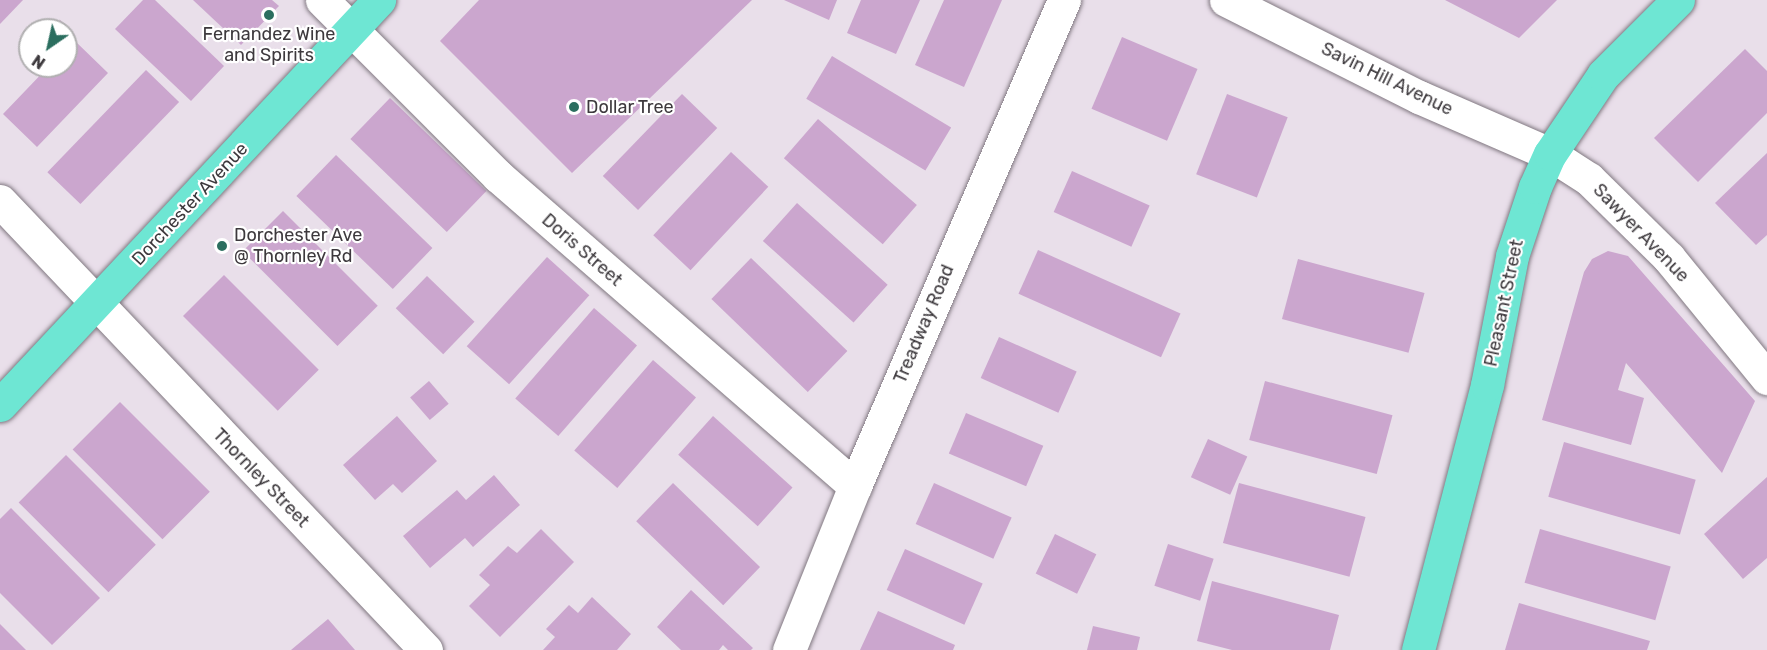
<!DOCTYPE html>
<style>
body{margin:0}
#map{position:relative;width:1767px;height:650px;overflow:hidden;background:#e9dfea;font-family:Rubik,sans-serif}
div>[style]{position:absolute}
.building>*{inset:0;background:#cba6ce;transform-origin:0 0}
.roads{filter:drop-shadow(0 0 2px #817881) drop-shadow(0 0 2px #817881)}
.minor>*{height:33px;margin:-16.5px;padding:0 16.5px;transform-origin:16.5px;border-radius:16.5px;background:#fff}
.major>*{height:33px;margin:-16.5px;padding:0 16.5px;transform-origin:16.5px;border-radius:16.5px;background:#6ee6d3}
.dots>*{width:16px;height:16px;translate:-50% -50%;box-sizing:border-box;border:3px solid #fff;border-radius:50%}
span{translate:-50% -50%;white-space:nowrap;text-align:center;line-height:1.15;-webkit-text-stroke:4.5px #fff;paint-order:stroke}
.poi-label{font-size:18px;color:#3d393d}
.left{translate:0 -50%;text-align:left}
.street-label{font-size:18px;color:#3d393d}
.north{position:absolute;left:18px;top:18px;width:60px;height:60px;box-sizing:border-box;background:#fff;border:2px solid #b1b0b1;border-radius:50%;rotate:214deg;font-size:16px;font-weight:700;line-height:24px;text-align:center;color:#3d393d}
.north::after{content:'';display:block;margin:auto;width:21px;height:27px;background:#2b6e5f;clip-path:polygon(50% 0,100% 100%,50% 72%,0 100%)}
</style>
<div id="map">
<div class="building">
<div style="clip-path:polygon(0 0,23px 0,0 24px)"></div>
<div style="clip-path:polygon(143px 0,155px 0,224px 66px,191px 101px,115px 29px)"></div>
<div style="clip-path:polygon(193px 0,272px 0,279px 6px,241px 45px)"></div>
<div style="clip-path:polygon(479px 0,752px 0,572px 173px,440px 41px)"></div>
<div style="clip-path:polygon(784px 0,837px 0,829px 20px)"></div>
<div style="clip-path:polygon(861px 0,920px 0,896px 54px,847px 33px)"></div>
<div style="clip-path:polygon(944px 0,1002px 0,964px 87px,915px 65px)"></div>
<div style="clip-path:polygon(1445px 0,1557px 0,1519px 38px)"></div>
<div style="clip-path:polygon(60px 20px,75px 35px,66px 44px,66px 30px,50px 30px)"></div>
<div style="left:1122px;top:37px;width:82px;height:78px;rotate:23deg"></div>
<div style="clip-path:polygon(74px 40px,108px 73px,37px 147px,3px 114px,49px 66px,66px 66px,66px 48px)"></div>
<div style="clip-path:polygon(1745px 49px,1767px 71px,1767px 113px,1698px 182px,1654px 138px)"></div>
<div style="left:832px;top:56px;width:139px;height:50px;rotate:31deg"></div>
<div style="left:146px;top:70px;width:46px;height:142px;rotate:44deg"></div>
<div style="left:682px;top:94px;width:49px;height:114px;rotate:44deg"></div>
<div style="left:1227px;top:94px;width:65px;height:86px;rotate:21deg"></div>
<div style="left:390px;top:98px;width:134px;height:57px;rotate:44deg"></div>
<div style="left:818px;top:119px;width:131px;height:52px;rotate:41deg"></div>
<div style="left:731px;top:152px;width:51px;height:114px;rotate:43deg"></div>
<div style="clip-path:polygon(1767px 153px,1767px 235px,1756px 245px,1715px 203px)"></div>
<div style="left:336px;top:155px;width:134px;height:57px;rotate:44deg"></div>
<div style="left:1072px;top:171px;width:85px;height:45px;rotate:24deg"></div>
<div style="left:797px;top:203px;width:122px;height:51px;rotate:42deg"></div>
<div style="left:283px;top:211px;width:134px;height:57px;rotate:45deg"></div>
<div style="left:1038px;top:250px;width:156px;height:48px;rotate:24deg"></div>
<div style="clip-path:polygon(1608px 251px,1628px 256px,1755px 401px,1722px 473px,1626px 363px,1618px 390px,1644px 398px,1631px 445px,1542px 420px,1584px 272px,1592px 259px)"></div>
<div style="left:547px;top:257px;width:57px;height:120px;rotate:42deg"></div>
<div style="left:751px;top:258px;width:134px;height:57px;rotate:44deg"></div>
<div style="left:1298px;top:259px;width:131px;height:62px;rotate:15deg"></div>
<div style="left:224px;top:275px;width:134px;height:58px;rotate:45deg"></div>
<div style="left:427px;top:276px;width:66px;height:45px;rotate:44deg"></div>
<div style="left:594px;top:308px;width:57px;height:120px;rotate:41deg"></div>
<div style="left:999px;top:337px;width:85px;height:45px;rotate:24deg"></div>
<div style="left:653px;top:360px;width:57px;height:120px;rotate:41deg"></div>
<div style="left:429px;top:381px;width:30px;height:25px;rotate:49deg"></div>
<div style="left:1265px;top:381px;width:132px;height:61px;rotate:15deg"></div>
<div style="left:120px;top:402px;width:127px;height:67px;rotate:45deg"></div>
<div style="left:966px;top:413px;width:84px;height:44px;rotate:23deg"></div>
<div style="clip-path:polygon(397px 416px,437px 461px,402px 493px,393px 484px,375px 500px,343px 465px)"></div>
<div style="left:713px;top:416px;width:107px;height:52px;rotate:42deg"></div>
<div style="left:1208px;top:439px;width:43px;height:42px;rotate:24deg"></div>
<div style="left:1564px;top:442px;width:137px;height:57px;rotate:16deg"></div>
<div style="left:66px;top:455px;width:127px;height:67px;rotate:45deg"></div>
<div style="clip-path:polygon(494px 475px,520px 505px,473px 547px,465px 538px,430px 568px,403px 536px,457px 490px,466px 500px)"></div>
<div style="clip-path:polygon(1767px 477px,1767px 558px,1743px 579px,1704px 534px)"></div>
<div style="left:673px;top:483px;width:121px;height:53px;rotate:44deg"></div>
<div style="left:934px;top:483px;width:85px;height:45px;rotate:24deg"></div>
<div style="left:1239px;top:483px;width:131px;height:62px;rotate:15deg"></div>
<div style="clip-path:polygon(11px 508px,100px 598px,52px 645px,0 593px,0 519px)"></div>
<div style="clip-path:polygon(541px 529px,574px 562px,500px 637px,469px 606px,490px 585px,479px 575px,508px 546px,517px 553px)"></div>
<div style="left:1540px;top:529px;width:136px;height:56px;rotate:16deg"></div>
<div style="left:1055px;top:534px;width:46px;height:44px;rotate:26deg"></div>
<div style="left:1168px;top:544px;width:48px;height:44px;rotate:18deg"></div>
<div style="left:905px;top:549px;width:85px;height:45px;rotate:24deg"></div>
<div style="clip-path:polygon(1212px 581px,1339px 615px,1330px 650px,1232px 650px,1197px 641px)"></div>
<div style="clip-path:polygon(691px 590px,753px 648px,751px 650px,728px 650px,723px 645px,719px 650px,681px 650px,657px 627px)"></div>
<div style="clip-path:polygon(592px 597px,631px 634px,617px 650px,543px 650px,555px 637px,546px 629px,569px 605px,578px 613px)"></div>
<div style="clip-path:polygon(1519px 603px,1650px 641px,1647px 650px,1505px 650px)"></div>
<div style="clip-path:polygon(878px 611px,955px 645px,953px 650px,860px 650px)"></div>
<div style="clip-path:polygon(328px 619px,355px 650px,291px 650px)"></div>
<div style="clip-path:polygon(0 624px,26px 650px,0 650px)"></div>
<div style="clip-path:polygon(1093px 626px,1140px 637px,1137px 650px,1087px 650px)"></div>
</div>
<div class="roads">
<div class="minor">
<div style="left:322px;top:0;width:249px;rotate:45deg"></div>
<div style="left:498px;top:176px;width:473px;rotate:41deg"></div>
<div style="left:1226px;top:0;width:216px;rotate:26.7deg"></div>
<div style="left:1419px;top:97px;width:143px;rotate:23.5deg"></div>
<div style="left:1550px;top:154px;width:46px;rotate:32.7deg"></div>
<div style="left:1589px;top:179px;width:112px;rotate:44.6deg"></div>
<div style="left:1669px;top:258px;width:155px;rotate:50.8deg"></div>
<div style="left:0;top:201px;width:619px;rotate:46.51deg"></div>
<div style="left:789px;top:650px;width:177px;rotate:-68.1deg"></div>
<div style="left:855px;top:486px;width:529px;rotate:-66.73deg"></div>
</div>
<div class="major">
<div style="left:0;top:405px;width:555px;rotate:-46.9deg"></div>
<div style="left:1418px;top:650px;width:274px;rotate:-75.4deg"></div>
<div style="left:1487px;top:385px;width:131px;rotate:-79deg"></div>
<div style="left:1512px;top:256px;width:73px;rotate:-71.6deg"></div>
<div style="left:1535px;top:187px;width:36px;rotate:-66deg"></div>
<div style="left:1550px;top:154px;width:95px;rotate:-56.1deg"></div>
<div style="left:1603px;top:75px;width:106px;rotate:-45deg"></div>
</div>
</div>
<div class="dots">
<div style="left:269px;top:15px;background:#2b6e5f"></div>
<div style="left:574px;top:107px;background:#2b6e5f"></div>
<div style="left:222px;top:246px;background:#2b6e5f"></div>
</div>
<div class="poi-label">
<span style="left:269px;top:45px">Fernandez Wine<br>and Spirits</span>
<span class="left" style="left:586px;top:107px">Dollar Tree</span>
<span class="left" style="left:234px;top:246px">Dorchester Ave<br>@ Thornley Rd</span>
</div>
<div class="street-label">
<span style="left:1387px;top:79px;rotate:26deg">Savin Hill Avenue</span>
<span style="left:190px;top:204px;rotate:-47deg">Dorchester Avenue</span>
<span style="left:1641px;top:233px;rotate:46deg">Sawyer Avenue</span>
<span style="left:582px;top:250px;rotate:41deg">Doris Street</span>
<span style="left:1504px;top:303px;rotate:-78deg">Pleasant Street</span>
<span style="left:924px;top:324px;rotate:-67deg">Treadway Road</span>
<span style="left:261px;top:478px;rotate:46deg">Thornley Street</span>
</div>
<div class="north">N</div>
</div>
